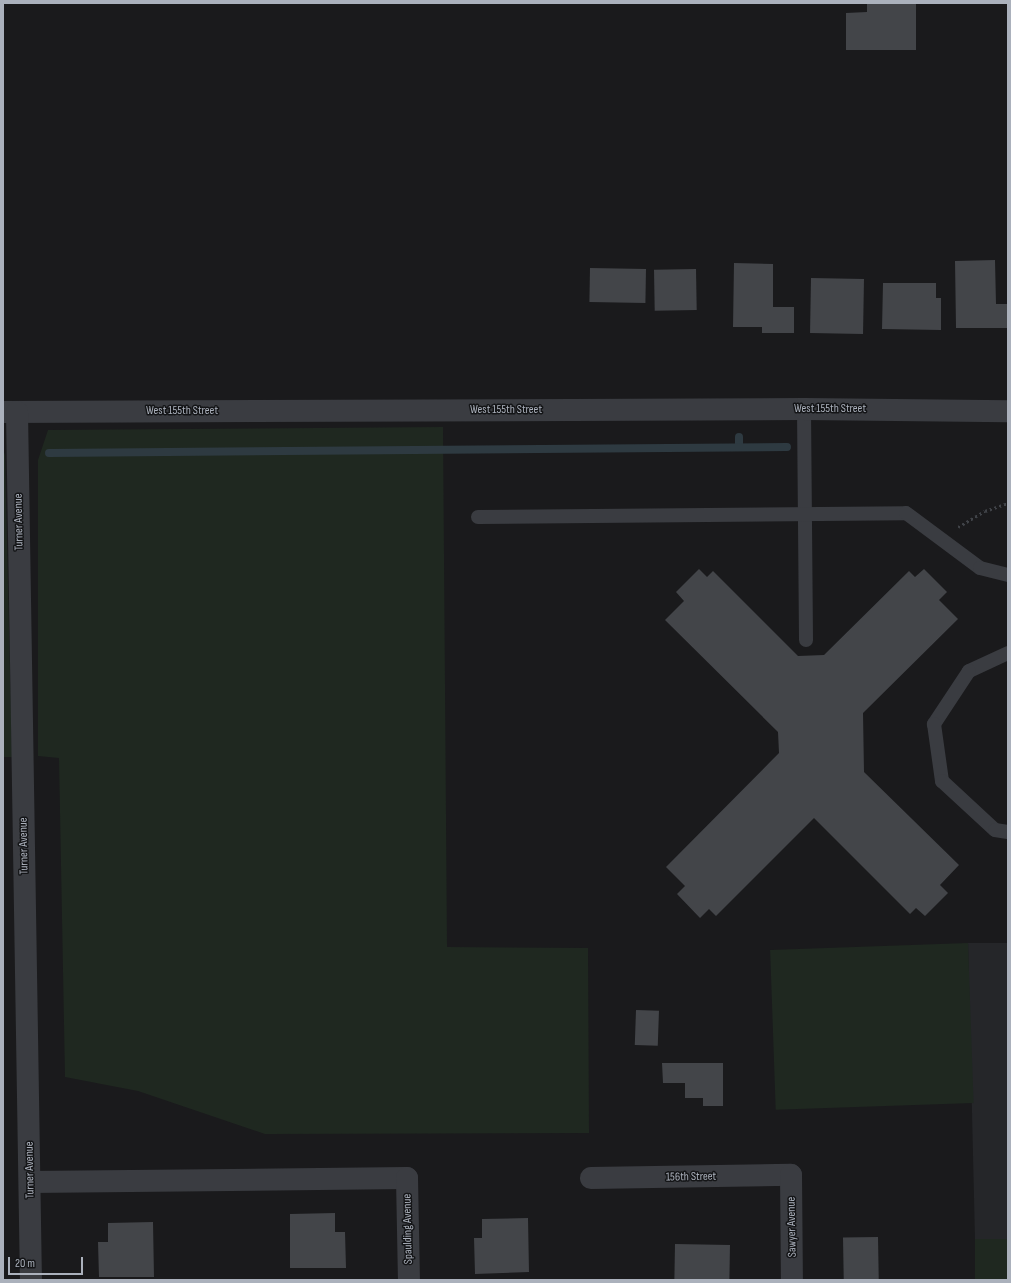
<!DOCTYPE html>
<style>
body{margin:0}
#map{position:relative;width:1011px;height:1283px;overflow:hidden;background:#1a1a1c;font-family:"Sofia Sans Condensed",sans-serif}
div>[style]{position:absolute}
.built>*{inset:0;background:#252629}
.green>*{inset:0;background:#1f2820;transform-origin:0 0}
.stream>*{height:8px;margin:-4px;padding:0 4px;transform-origin:4px;border-radius:4px;background:#2e3a41}
.building>*{inset:0;background:#434549;transform-origin:0 0}
.path>*{height:2.5px;margin-top:-1.25px;transform-origin:0;background:repeating-linear-gradient(90deg,#404348 0 2px,transparent 0 5px)}
.lane>*{height:14px;margin:-7px;padding:0 7px;transform-origin:7px;border-radius:7px;background:#3a3c41}
.street>*{height:22px;margin:-11px;padding:0 11px;transform-origin:11px;border-radius:11px;background:#3a3c41}
span{translate:-50% -50%;white-space:nowrap;text-align:center;line-height:1.15;-webkit-text-stroke:3px #141517;paint-order:stroke}
.street-label{font-size:12px;color:#abb1bc}
.frame{position:absolute;inset:0;border:4px solid #abb1bc;pointer-events:none}
.scale{position:absolute;left:8px;top:1257px;width:75px;height:18px;box-sizing:border-box;border:2px solid #abb1bc;border-top:0;padding-left:5px;font-size:12px;line-height:14px;white-space:nowrap;color:#abb1bc;-webkit-text-stroke:3px #141517;paint-order:stroke}
</style>
<div id="map">
<div class="built">
<div style="clip-path:polygon(968px 943px,1008px 943px,1008px 1239px,975px 1239px)"></div>
</div>
<div class="green">
<div style="clip-path:polygon(443px 427px,447px 947px,588px 948px,589px 1133px,265px 1134px,138px 1091px,65px 1077px,59px 758px,38px 756px,38px 460px,48px 430px)"></div>
<div style="clip-path:polygon(3px 449px,5px 455px,12px 757px,3px 757px)"></div>
<div style="left:968px;top:943px;width:160px;height:198px;rotate:88deg"></div>
<div style="left:975px;top:1239px;width:33px;height:41px"></div>
</div>
<div class="stream">
<div style="left:739px;top:437px;width:10px;rotate:90deg"></div>
<div style="left:49px;top:453px;width:738px;rotate:-0.47deg"></div>
</div>
<div class="building">
<div style="clip-path:polygon(867px 3px,916px 3px,916px 50px,846px 50px,846px 13px,867px 12px)"></div>
<div style="clip-path:polygon(995px 260px,996px 304px,1008px 304px,1008px 328px,956px 328px,955px 261px)"></div>
<div style="clip-path:polygon(734px 263px,773px 264px,773px 307px,794px 307px,794px 333px,762px 333px,762px 327px,733px 327px)"></div>
<div style="left:590px;top:268px;width:56px;height:34px;rotate:1deg"></div>
<div style="left:696px;top:269px;width:41px;height:42px;rotate:89deg"></div>
<div style="left:811px;top:278px;width:53px;height:55px;rotate:1deg"></div>
<div style="clip-path:polygon(883px 283px,936px 283px,936px 298px,941px 298px,941px 330px,882px 329px)"></div>
<div style="clip-path:polygon(699px 569px,707px 577px,713px 571px,798px 656px,824px 655px,909px 571px,915px 577px,924px 569px,947px 592px,939px 600px,958px 619px,863px 713px,864px 772px,959px 865px,940px 885px,948px 893px,925px 916px,916px 908px,910px 914px,814px 818px,716px 916px,709px 909px,700px 918px,677px 894px,685px 886px,666px 867px,779px 753px,778px 732px,665px 620px,684px 601px,676px 592px)"></div>
<div style="left:636px;top:1010px;width:23px;height:35px;rotate:2deg"></div>
<div style="clip-path:polygon(662px 1063px,723px 1063px,723px 1106px,703px 1106px,703px 1098px,685px 1098px,685px 1083px,663px 1083px)"></div>
<div style="clip-path:polygon(335px 1213px,335px 1232px,345px 1232px,346px 1268px,290px 1268px,290px 1214px)"></div>
<div style="clip-path:polygon(528px 1218px,529px 1272px,475px 1274px,474px 1238px,482px 1238px,482px 1219px)"></div>
<div style="clip-path:polygon(153px 1222px,154px 1277px,99px 1277px,98px 1242px,108px 1242px,108px 1223px)"></div>
<div style="left:878px;top:1237px;width:43px;height:35px;rotate:89deg"></div>
<div style="left:675px;top:1244px;width:55px;height:36px;rotate:1deg"></div>
</div>
<div class="path">
<div style="left:958px;top:527px;width:31px;rotate:-31deg"></div>
<div style="left:985px;top:511px;width:24px;rotate:-19deg"></div>
</div>
<div class="lane">
<div style="left:804px;top:409px;width:231px;rotate:89.5deg"></div>
<div style="left:478px;top:517px;width:428px;rotate:-0.5deg"></div>
<div style="left:906px;top:513px;width:92px;rotate:36.6deg"></div>
<div style="left:980px;top:568px;width:29px;rotate:14deg"></div>
<div style="left:1008px;top:653px;width:43px;rotate:155.2deg"></div>
<div style="left:969px;top:671px;width:64px;rotate:123.4deg"></div>
<div style="left:934px;top:724px;width:58px;rotate:82deg"></div>
<div style="left:942px;top:781px;width:72px;rotate:42.8deg"></div>
<div style="left:995px;top:830px;width:13px;rotate:9deg"></div>
</div>
<div class="street">
<div style="left:3px;top:412px;width:801px;rotate:-0.21deg"></div>
<div style="left:804px;top:409px;width:204px;rotate:0.6deg"></div>
<div style="left:17px;top:412px;width:868px;rotate:89.08deg"></div>
<div style="left:591px;top:1178px;width:200px;rotate:-0.9deg"></div>
<div style="left:791px;top:1175px;width:105px;rotate:89.5deg"></div>
<div style="left:30px;top:1182px;width:377px;rotate:-0.6deg"></div>
<div style="left:407px;top:1178px;width:102px;rotate:88.9deg"></div>
</div>
<div class="street-label">
<span style="left:830px;top:409px">West 155th Street</span>
<span style="left:506px;top:410px">West 155th Street</span>
<span style="left:182px;top:411px">West 155th Street</span>
<span style="left:19px;top:522px;rotate:-91deg">Turner Avenue</span>
<span style="left:24px;top:846px;rotate:-91deg">Turner Avenue</span>
<span style="left:30px;top:1170px;rotate:-91deg">Turner Avenue</span>
<span style="left:691px;top:1177px;rotate:-1deg">156th Street</span>
<span style="left:792px;top:1227px;rotate:-91deg">Sawyer Avenue</span>
<span style="left:408px;top:1229px;rotate:-91deg">Spaulding Avenue</span>
</div>
<div class="frame"></div>
<div class="scale">20 m</div>
</div>
